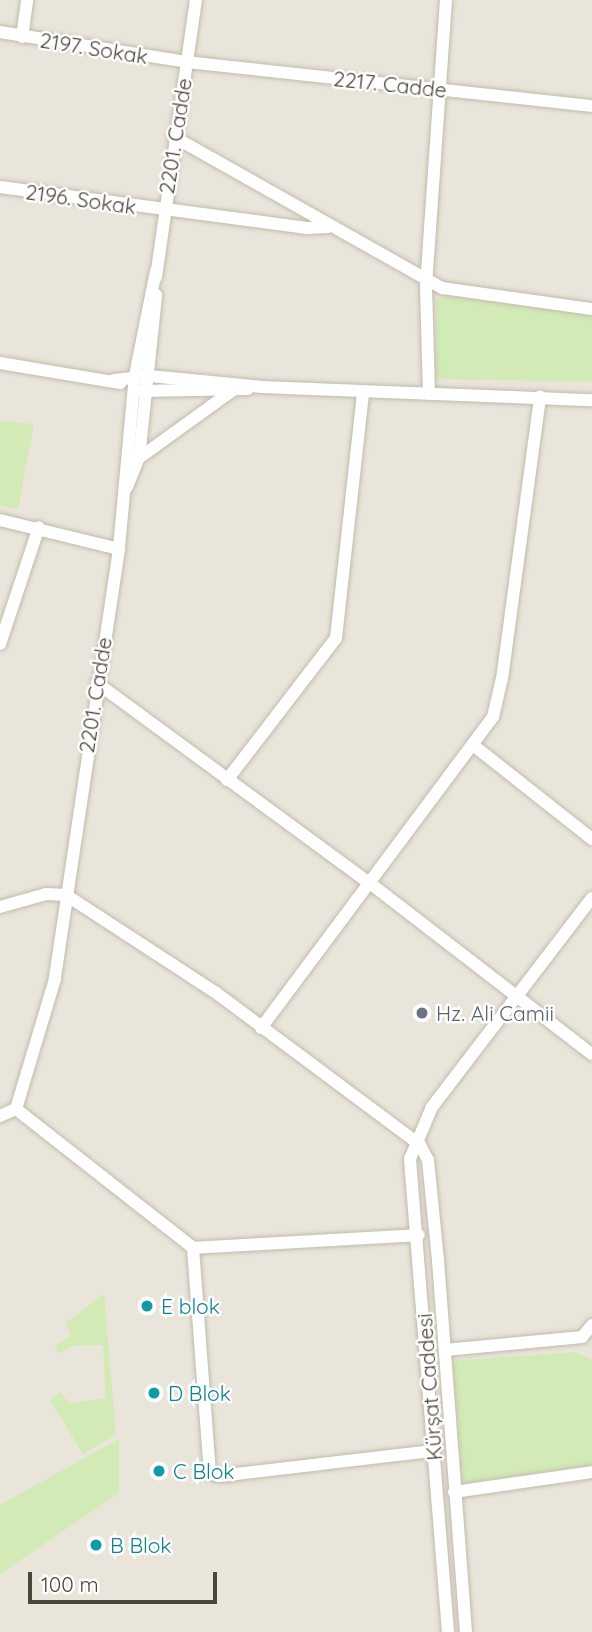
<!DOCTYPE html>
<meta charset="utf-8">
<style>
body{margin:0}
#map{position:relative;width:592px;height:1632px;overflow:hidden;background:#f6f3ec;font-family:Quicksand,sans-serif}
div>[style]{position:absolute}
.residential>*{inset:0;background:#eae5da;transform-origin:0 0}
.green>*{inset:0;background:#d2eab5}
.roads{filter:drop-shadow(0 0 2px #c2bbae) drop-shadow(0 0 2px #c2bbae)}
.minor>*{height:12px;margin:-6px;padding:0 6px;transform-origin:6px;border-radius:6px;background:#fff}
.dots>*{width:19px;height:19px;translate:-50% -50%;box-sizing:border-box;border:4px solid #fff;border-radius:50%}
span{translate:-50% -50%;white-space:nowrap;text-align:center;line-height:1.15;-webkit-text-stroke:5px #fff;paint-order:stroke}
.street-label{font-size:21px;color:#4b4439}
.worship-label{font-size:21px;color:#5b616d}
.left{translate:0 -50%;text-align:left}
.culture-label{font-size:21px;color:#0d838f}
.scale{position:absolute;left:28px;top:1572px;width:189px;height:32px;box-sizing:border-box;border:4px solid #4b4439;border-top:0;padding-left:9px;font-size:21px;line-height:24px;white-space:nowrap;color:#4b4439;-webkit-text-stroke:5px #fff;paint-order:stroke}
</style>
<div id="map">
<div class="residential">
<div style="left:0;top:0;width:592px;height:1632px"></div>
</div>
<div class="green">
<div style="clip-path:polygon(445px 296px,592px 315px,592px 382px,440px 379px,436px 376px,436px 299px)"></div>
<div style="clip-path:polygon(0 421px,34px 424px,18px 509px,0 506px)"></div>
<div style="clip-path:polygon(104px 1294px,116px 1434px,83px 1454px,50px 1400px,60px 1392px,70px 1404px,106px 1398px,103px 1345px,71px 1346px,58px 1354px,55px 1345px,71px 1336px,66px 1323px)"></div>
<div style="clip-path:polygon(576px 1352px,592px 1360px,592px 1465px,463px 1484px,453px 1361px)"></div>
<div style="clip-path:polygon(119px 1439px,119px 1493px,0 1574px,0 1505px)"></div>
</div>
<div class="roads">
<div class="minor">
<div style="left:0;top:32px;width:189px;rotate:9.1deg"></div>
<div style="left:187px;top:62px;width:407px;rotate:6.2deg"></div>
<div style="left:22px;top:37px;width:37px;rotate:-82deg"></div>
<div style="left:174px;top:137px;width:308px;rotate:29.4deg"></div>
<div style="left:442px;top:288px;width:151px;rotate:8deg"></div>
<div style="left:0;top:187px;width:310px;rotate:7.6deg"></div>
<div style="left:307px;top:228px;width:21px;rotate:-3deg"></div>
<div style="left:156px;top:271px;width:106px;rotate:101.4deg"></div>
<div style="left:135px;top:375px;width:175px;rotate:95.3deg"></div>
<div style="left:119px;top:549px;width:435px;rotate:98.5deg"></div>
<div style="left:55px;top:979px;width:136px;rotate:106.7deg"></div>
<div style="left:16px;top:1109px;width:225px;rotate:38.1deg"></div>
<div style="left:193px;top:1248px;width:226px;rotate:-3.3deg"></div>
<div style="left:156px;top:277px;width:280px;rotate:-81.8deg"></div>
<div style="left:0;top:363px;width:122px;rotate:9.5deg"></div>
<div style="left:114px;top:380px;width:36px;rotate:-6deg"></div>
<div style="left:150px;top:376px;width:113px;rotate:5.6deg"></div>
<div style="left:262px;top:387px;width:330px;rotate:2.3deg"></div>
<div style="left:140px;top:391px;width:108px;rotate:-1.1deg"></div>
<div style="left:429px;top:394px;width:108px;rotate:-91.6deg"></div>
<div style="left:426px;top:286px;width:287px;rotate:-86deg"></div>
<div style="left:139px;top:458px;width:115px;rotate:-35.8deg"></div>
<div style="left:127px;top:487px;width:31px;rotate:-68deg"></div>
<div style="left:139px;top:458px;width:164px;rotate:-84deg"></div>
<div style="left:0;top:520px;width:122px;rotate:13.7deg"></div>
<div style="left:0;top:644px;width:123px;rotate:-71.6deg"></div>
<div style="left:97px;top:683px;width:335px;rotate:36.3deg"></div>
<div style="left:367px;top:881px;width:284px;rotate:37.6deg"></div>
<div style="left:473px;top:745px;width:152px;rotate:38.3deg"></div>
<div style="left:227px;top:780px;width:179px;rotate:-52.5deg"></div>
<div style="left:336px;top:638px;width:246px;rotate:-83.7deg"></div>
<div style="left:66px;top:895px;width:178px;rotate:33.1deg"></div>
<div style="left:215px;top:992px;width:256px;rotate:36.7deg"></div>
<div style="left:420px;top:1145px;width:17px;rotate:62deg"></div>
<div style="left:428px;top:1160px;width:100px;rotate:84.3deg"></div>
<div style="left:438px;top:1260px;width:373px;rotate:85.7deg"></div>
<div style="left:0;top:907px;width:48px;rotate:-15.8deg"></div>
<div style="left:46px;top:894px;width:20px;rotate:3deg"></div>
<div style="left:261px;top:1028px;width:388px;rotate:-53.3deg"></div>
<div style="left:493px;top:717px;width:39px;rotate:-77deg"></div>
<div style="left:502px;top:679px;width:285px;rotate:-82.3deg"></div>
<div style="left:0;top:1116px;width:17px;rotate:-24deg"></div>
<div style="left:193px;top:1248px;width:226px;rotate:85.7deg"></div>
<div style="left:210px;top:1473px;width:9px;rotate:18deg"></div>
<div style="left:219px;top:1476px;width:215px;rotate:-6.7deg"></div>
<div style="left:445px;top:1350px;width:138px;rotate:-5.4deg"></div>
<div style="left:582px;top:1337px;width:16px;rotate:-50deg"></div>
<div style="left:454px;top:1492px;width:139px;rotate:-8.2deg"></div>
<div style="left:448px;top:1632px;width:475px;rotate:-94.6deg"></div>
<div style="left:410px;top:1159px;width:56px;rotate:-67.1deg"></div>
<div style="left:432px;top:1107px;width:263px;rotate:-52.6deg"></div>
</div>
</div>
<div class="dots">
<div style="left:422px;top:1013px;background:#6b7280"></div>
<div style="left:147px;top:1306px;background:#0f9aa8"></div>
<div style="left:154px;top:1393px;background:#0f9aa8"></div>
<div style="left:159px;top:1471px;background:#0f9aa8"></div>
<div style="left:96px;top:1545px;background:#0f9aa8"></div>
</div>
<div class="street-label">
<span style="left:94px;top:48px;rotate:9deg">2197. Sokak</span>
<span style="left:390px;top:84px;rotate:6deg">2217. Cadde</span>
<span style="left:175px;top:136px;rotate:-81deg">2201. Cadde</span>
<span style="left:81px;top:199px;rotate:8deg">2196. Sokak</span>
<span style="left:95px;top:695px;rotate:-81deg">2201. Cadde</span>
<span style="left:429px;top:1387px;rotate:-94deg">Kürşat Caddesi</span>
</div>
<div class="worship-label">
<span class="left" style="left:436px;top:1013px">Hz. Ali Camii</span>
</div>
<div class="culture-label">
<span class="left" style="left:161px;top:1306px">E blok</span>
<span class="left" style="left:168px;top:1393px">D Blok</span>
<span class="left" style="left:173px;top:1471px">C Blok</span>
<span class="left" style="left:110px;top:1545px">B Blok</span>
</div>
<div class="scale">100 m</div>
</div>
